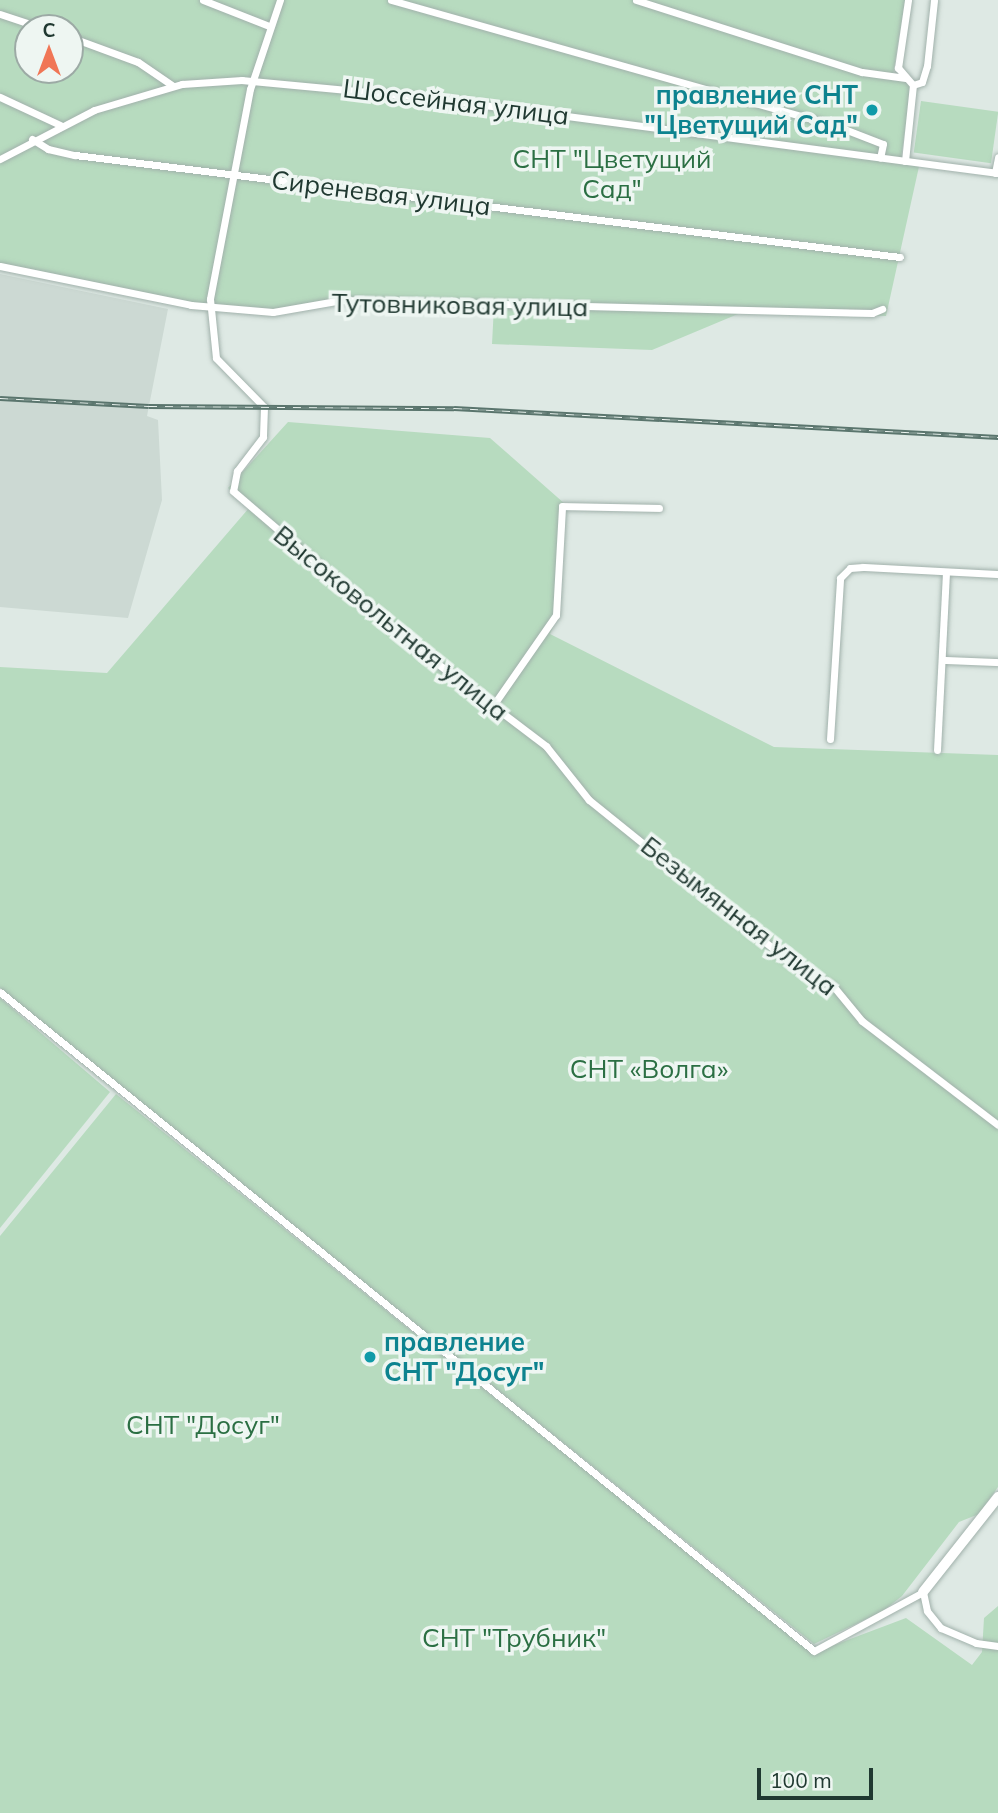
<!DOCTYPE html>
<meta charset="utf-8">
<style>
body{margin:0}
#map{position:relative;width:998px;height:1813px;overflow:hidden;background:#dee9e4;font-family:Mulish,sans-serif}
div>[style]{position:absolute}
.built>*{inset:0;background:#ccd9d3}
.green>*{inset:0;background:#b7dbbf;transform-origin:0 0}
.roads{filter:drop-shadow(0 0 2px #a1b1ab) drop-shadow(0 0 2px #a1b1ab)}
.street>*{height:7px;margin:-3.5px;padding:0 3.5px;transform-origin:3.5px;border-radius:3.5px;background:#fff}
.secondary>*{height:10px;margin:-5px;padding:0 5px;transform-origin:5px;border-radius:5px;background:#fff}
.rail>*{height:5px;margin-top:-2.5px;transform-origin:0;background:repeating-linear-gradient(90deg,#eef6f2 0 8px,#5a756d 0 16px);box-sizing:border-box;border-block:2px solid #5a756d}
.dots>*{width:19px;height:19px;translate:-50% -50%;box-sizing:border-box;border:4px solid #eef6f2;border-radius:50%}
span{translate:-50% -50%;white-space:nowrap;text-align:center;line-height:1.15;-webkit-text-stroke:7px #eef6f2;paint-order:stroke}
.culture-label{font-size:26px;color:#0d838f;font-weight:700}
.right{translate:-100% -50%;text-align:right}
.left{translate:0 -50%;text-align:left}
.street-label{font-size:26px;color:#203931}
.park-label{font-size:26px;color:#2b6f43}
.north{position:absolute;left:14px;top:14px;width:70px;height:70px;box-sizing:border-box;background:#eef6f2;border:2px solid #9caaa5;border-radius:50%;rotate:0deg;font-size:19px;font-weight:700;line-height:28px;text-align:center;color:#203931}
.north::after{content:'';display:block;margin:auto;width:24px;height:32px;background:#f07656;clip-path:polygon(50% 0,100% 100%,50% 72%,0 100%)}
.scale{position:absolute;left:757px;top:1768px;width:116px;height:32px;box-sizing:border-box;border:4px solid #203931;border-top:0;padding-left:9px;font-size:21px;line-height:24px;white-space:nowrap;color:#203931;-webkit-text-stroke:5px #eef6f2;paint-order:stroke}
</style>
<div id="map">
<div class="built">
<div style="clip-path:polygon(0 274px,168px 309px,147px 416px,158px 420px,162px 500px,128px 618px,0 607px)"></div>
</div>
<div class="green">
<div style="clip-path:polygon(evenodd,0 0,905px 0,893px 75px,912px 82px,901px 158px,920px 162px,886px 316px,738px 314px,652px 350px,492px 344px,494px 306px,345px 302px,284px 314px,207px 310px,0 267px,0 0,28px 28px,70px 28px,70px 70px,28px 70px,28px 28px)"></div>
<div style="left:921px;top:101px;width:78px;height:52px;rotate:8deg"></div>
<div style="clip-path:polygon(288px 422px,490px 438px,565px 504px,560px 611px,550px 634px,774px 747px,998px 755px,998px 1487px,979px 1514px,959px 1522px,902px 1596px,883px 1611px,814px 1644px,0 990px,0 667px,107px 673px,249px 508px,228px 488px)"></div>
<div style="clip-path:polygon(0 998px,110px 1092px,0 1228px)"></div>
<div style="clip-path:polygon(116px 1094px,813px 1653px,906px 1618px,972px 1665px,982px 1652px,984px 1618px,998px 1606px,998px 1813px,0 1813px,0 1236px)"></div>
</div>
<div class="roads">
<div class="street">
<div style="left:203px;top:0;width:71px;rotate:21.5deg"></div>
<div style="left:280px;top:0;width:94px;rotate:108.6deg"></div>
<div style="left:250px;top:89px;width:214px;rotate:100.8deg"></div>
<div style="left:210px;top:299px;width:59px;rotate:84.2deg"></div>
<div style="left:216px;top:358px;width:69px;rotate:45.6deg"></div>
<div style="left:264px;top:407px;width:30px;rotate:92deg"></div>
<div style="left:263px;top:437px;width:43px;rotate:127.4deg"></div>
<div style="left:237px;top:471px;width:20px;rotate:101deg"></div>
<div style="left:233px;top:491px;width:232px;rotate:40.6deg"></div>
<div style="left:409px;top:642px;width:172px;rotate:37.2deg"></div>
<div style="left:546px;top:746px;width:69px;rotate:51.5deg"></div>
<div style="left:589px;top:800px;width:255px;rotate:38.9deg"></div>
<div style="left:787px;top:960px;width:54px;rotate:29.9deg"></div>
<div style="left:834px;top:987px;width:44px;rotate:50.5deg"></div>
<div style="left:862px;top:1021px;width:171px;rotate:37.4deg"></div>
<div style="left:391px;top:0;width:466px;rotate:15.8deg"></div>
<div style="left:839px;top:127px;width:47px;rotate:21.1deg"></div>
<div style="left:883px;top:144px;width:14px;rotate:102deg"></div>
<div style="left:636px;top:0;width:237px;rotate:17.7deg"></div>
<div style="left:862px;top:72px;width:44px;rotate:7.8deg"></div>
<div style="left:0;top:14px;width:44px;rotate:18.4deg"></div>
<div style="left:70px;top:37px;width:72px;rotate:20.2deg"></div>
<div style="left:138px;top:62px;width:42px;rotate:34.4deg"></div>
<div style="left:913px;top:85px;width:9px;rotate:-18deg"></div>
<div style="left:922px;top:82px;width:17px;rotate:-73deg"></div>
<div style="left:927px;top:66px;width:66px;rotate:-83.9deg"></div>
<div style="left:0;top:97px;width:66px;rotate:25deg"></div>
<div style="left:32px;top:139px;width:19px;rotate:32deg"></div>
<div style="left:48px;top:149px;width:28px;rotate:13deg"></div>
<div style="left:75px;top:155px;width:831px;rotate:7.05deg"></div>
<div style="left:0;top:159px;width:106px;rotate:-27.5deg"></div>
<div style="left:94px;top:110px;width:92px;rotate:-16.5deg"></div>
<div style="left:182px;top:84px;width:60px;rotate:-3.8deg"></div>
<div style="left:242px;top:80px;width:190px;rotate:5.4deg"></div>
<div style="left:431px;top:98px;width:572px;rotate:7.54deg"></div>
<div style="left:905px;top:161px;width:76px;rotate:-84deg"></div>
<div style="left:913px;top:85px;width:23px;rotate:-131deg"></div>
<div style="left:898px;top:68px;width:69px;rotate:-81.6deg"></div>
<div style="left:995px;top:173px;width:16px;rotate:-79deg"></div>
<div style="left:0;top:266px;width:195px;rotate:11.5deg"></div>
<div style="left:191px;top:305px;width:82px;rotate:4.9deg"></div>
<div style="left:273px;top:312px;width:70px;rotate:-9.9deg"></div>
<div style="left:342px;top:300px;width:530px;rotate:1.41deg"></div>
<div style="left:872px;top:313px;width:11px;rotate:-22deg"></div>
<div style="left:943px;top:660px;width:55px;rotate:2.1deg"></div>
<div style="left:492px;top:707px;width:112px;rotate:-55.2deg"></div>
<div style="left:556px;top:615px;width:109px;rotate:-86.8deg"></div>
<div style="left:562px;top:506px;width:97px;rotate:1.2deg"></div>
<div style="left:830px;top:739px;width:161px;rotate:-86.4deg"></div>
<div style="left:840px;top:578px;width:14px;rotate:-45deg"></div>
<div style="left:850px;top:568px;width:13px;rotate:-4deg"></div>
<div style="left:863px;top:567px;width:135px;rotate:3deg"></div>
<div style="left:937px;top:750px;width:178px;rotate:-87.1deg"></div>
<div style="left:0;top:992px;width:1047px;rotate:38.99deg"></div>
<div style="left:814px;top:1651px;width:124px;rotate:-28.4deg"></div>
<div style="left:923px;top:1592px;width:19px;rotate:78deg"></div>
<div style="left:927px;top:1611px;width:22px;rotate:51deg"></div>
<div style="left:941px;top:1628px;width:38px;rotate:23deg"></div>
<div style="left:976px;top:1643px;width:22px;rotate:8deg"></div>
</div>
<div class="secondary">
<div style="left:923px;top:1592px;width:121px;rotate:-51.7deg"></div>
</div>
</div>
<div class="rail">
<div style="left:0;top:398px;width:149px;rotate:3.1deg"></div>
<div style="left:149px;top:406px;width:305px;rotate:0.4deg"></div>
<div style="left:454px;top:408px;width:545px;rotate:3.05deg"></div>
</div>
<div class="dots">
<div style="left:872px;top:110px;background:#0f9aa8"></div>
<div style="left:370px;top:1357px;background:#0f9aa8"></div>
</div>
<div class="culture-label">
<span class="right" style="left:858px;top:110px">правление СНТ<br>"Цветущий Сад"</span>
<span class="left" style="left:384px;top:1357px">правление<br>СНТ "Досуг"</span>
</div>
<div class="street-label">
<span style="left:456px;top:102px;rotate:7deg">Шоссейная улица</span>
<span style="left:381px;top:193px;rotate:7deg">Сиреневая улица</span>
<span style="left:460px;top:305px;rotate:1deg">Тутовниковая улица</span>
<span style="left:391px;top:623px;rotate:39deg">Высоковольтная улица</span>
<span style="left:739px;top:916px;rotate:38deg">Безымянная улица</span>
</div>
<div class="park-label">
<span style="left:612px;top:174px">СНТ "Цветущий<br>Сад"</span>
<span style="left:649px;top:1069px">СНТ «Волга»</span>
<span style="left:203px;top:1425px">СНТ "Досуг"</span>
<span style="left:514px;top:1638px">СНТ "Трубник"</span>
</div>
<div class="north">С</div>
<div class="scale">100 m</div>
</div>
